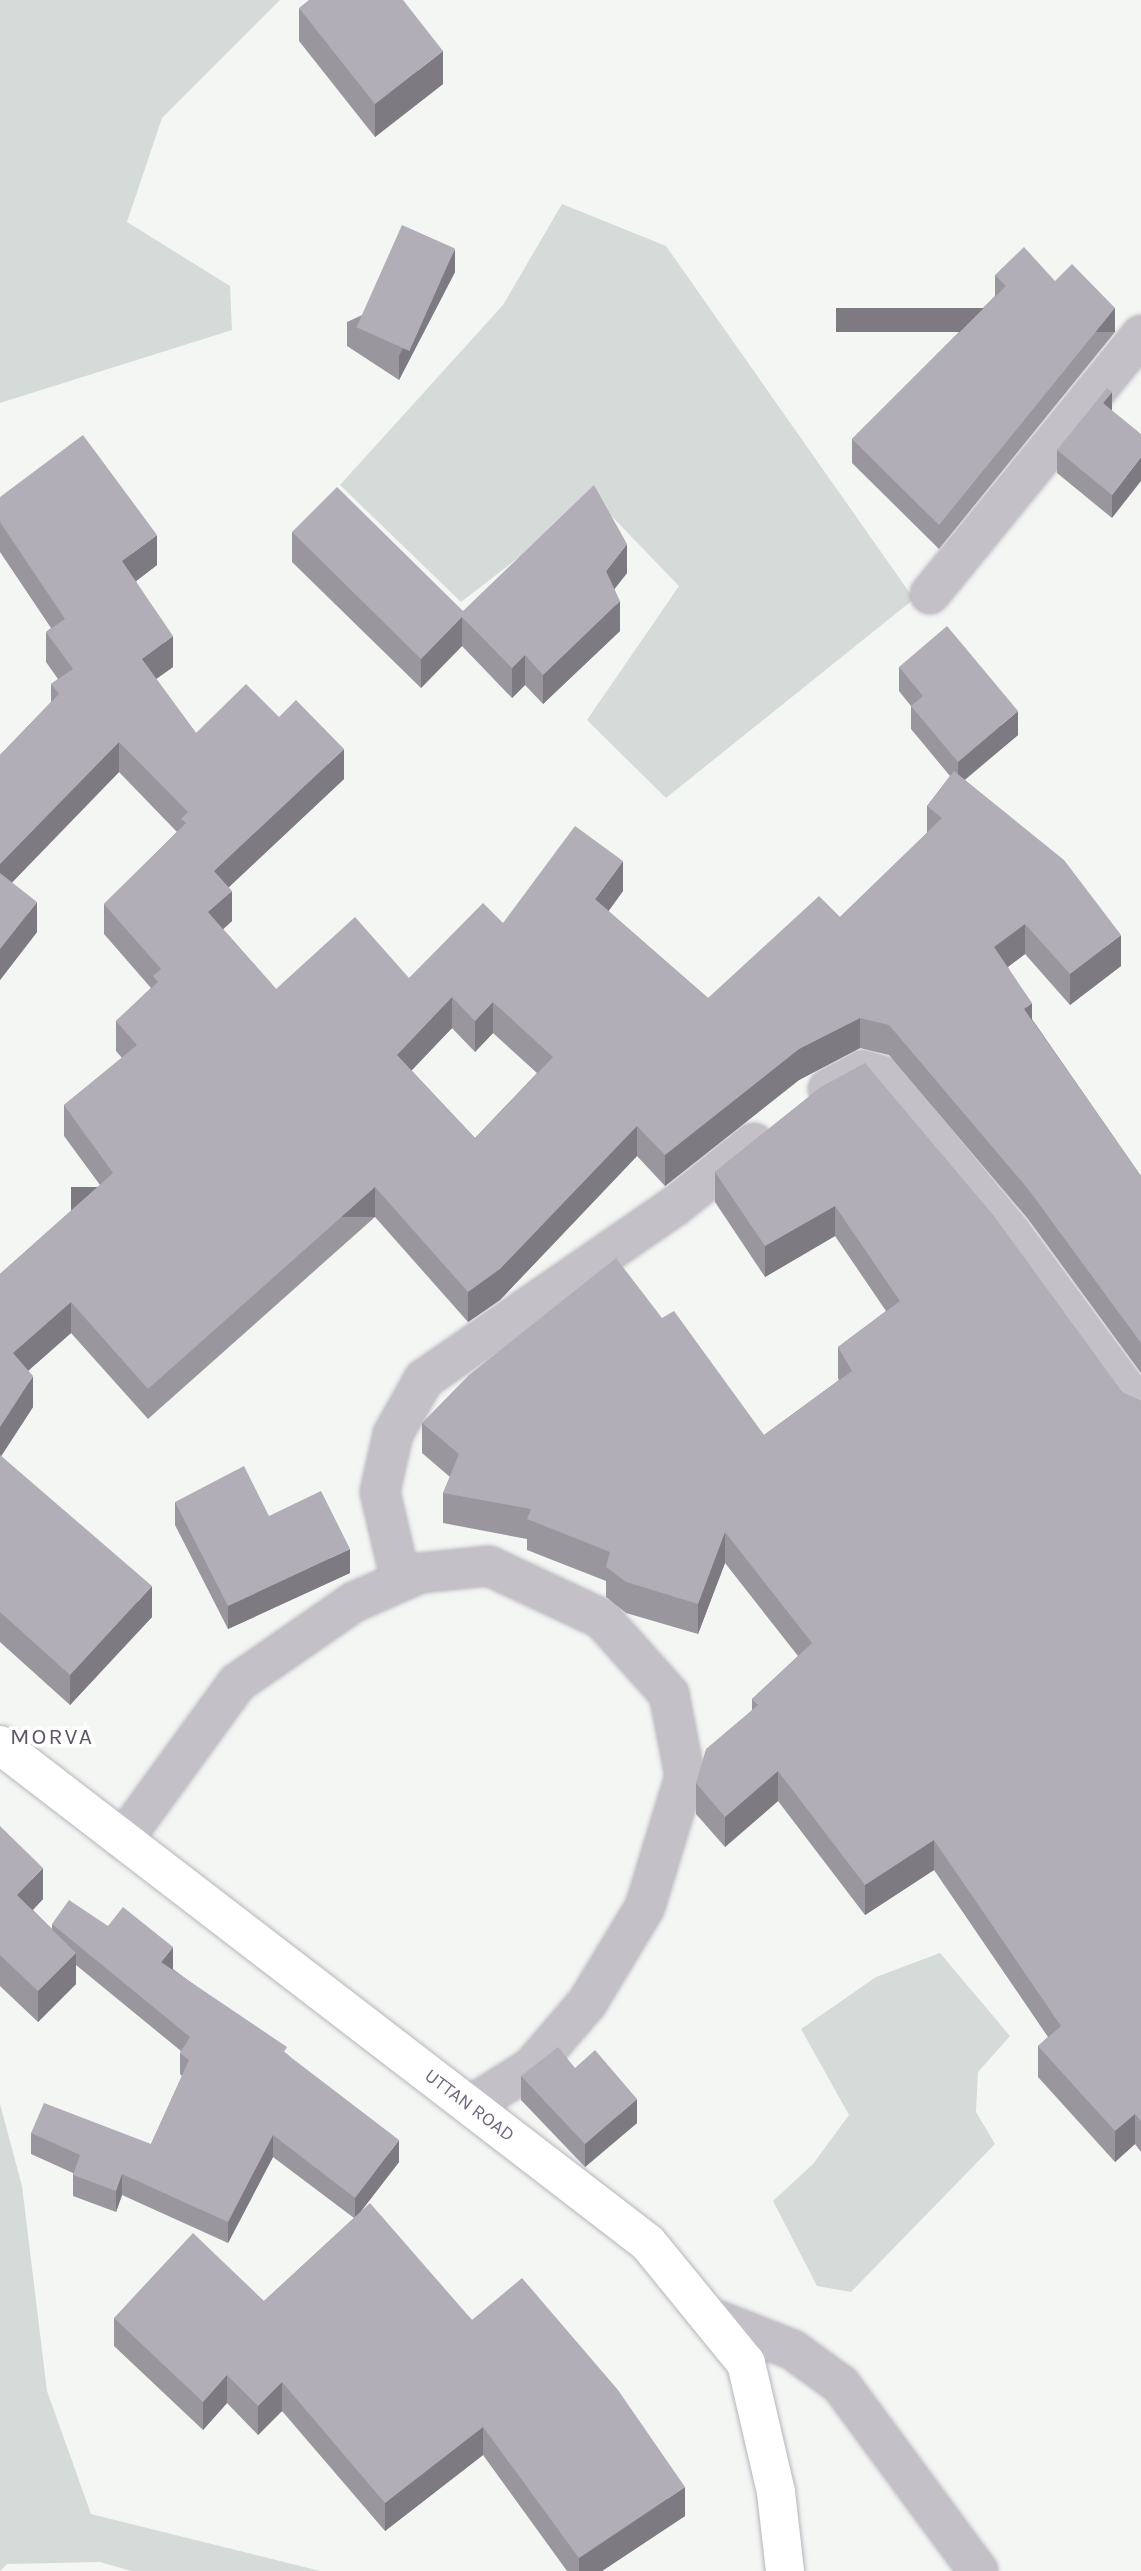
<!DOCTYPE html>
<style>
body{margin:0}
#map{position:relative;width:1141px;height:2571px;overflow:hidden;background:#f4f6f4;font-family:Karla,sans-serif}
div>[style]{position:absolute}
.green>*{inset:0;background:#d4dbd8}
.roads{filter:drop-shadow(0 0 2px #b7b4bb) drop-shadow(0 0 2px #b7b4bb)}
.minor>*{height:38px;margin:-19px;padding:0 19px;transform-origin:19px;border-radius:19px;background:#c3c0c7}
.major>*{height:38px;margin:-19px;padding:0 19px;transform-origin:19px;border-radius:19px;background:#fff}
.wall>*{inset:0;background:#99969e}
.shaded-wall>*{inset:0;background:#7d7a81;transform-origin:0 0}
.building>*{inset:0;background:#b2aeb8;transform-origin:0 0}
span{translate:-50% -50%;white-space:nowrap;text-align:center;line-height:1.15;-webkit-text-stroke:7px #fff;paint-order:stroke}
.street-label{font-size:19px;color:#746981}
.quarter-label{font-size:23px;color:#5e5667;letter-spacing:2px}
</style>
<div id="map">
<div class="green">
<div style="clip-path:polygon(0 0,280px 0,162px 118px,127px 222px,230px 286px,232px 330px,0 403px)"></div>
<div style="clip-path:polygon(562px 204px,666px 246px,914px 599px,666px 798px,587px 720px,679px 586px,595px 499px,461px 602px,340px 485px,503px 305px)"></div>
<div style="clip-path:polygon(940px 1953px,1010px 2036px,978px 2072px,976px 2112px,995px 2144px,851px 2292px,817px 2286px,773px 2201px,813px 2164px,849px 2115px,801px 2029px,876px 1977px)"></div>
<div style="clip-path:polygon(0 2104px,22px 2186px,47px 2391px,91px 2514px,320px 2571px,131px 2571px,100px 2562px,7px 2564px,0 2571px)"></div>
</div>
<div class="roads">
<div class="minor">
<div style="left:930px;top:594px;width:334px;rotate:-50.8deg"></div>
<div style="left:828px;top:1089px;width:40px;rotate:-28deg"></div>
<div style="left:863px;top:1070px;width:20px;rotate:18deg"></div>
<div style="left:882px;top:1076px;width:203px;rotate:50.6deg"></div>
<div style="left:1011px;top:1233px;width:220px;rotate:53.7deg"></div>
<div style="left:401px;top:1581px;width:91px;rotate:-103.3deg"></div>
<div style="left:380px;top:1492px;width:59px;rotate:-77.4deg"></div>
<div style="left:393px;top:1434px;width:63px;rotate:-60.6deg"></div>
<div style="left:424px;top:1379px;width:305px;rotate:-34.6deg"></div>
<div style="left:675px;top:1206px;width:101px;rotate:-38.6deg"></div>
<div style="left:123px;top:1840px;width:194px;rotate:-54deg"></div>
<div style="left:237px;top:1683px;width:142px;rotate:-34.7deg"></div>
<div style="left:354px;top:1602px;width:72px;rotate:-23.7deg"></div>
<div style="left:420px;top:1573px;width:69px;rotate:-5.8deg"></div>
<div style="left:489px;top:1566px;width:125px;rotate:25.1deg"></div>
<div style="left:602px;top:1619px;width:101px;rotate:48.2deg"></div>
<div style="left:669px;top:1694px;width:84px;rotate:79deg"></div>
<div style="left:685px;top:1776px;width:137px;rotate:107deg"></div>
<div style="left:645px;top:1907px;width:112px;rotate:121.1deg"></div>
<div style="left:587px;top:2003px;width:84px;rotate:130.7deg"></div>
<div style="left:532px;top:2067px;width:73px;rotate:147.8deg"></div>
<div style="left:709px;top:2317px;width:90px;rotate:21.4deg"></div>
<div style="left:793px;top:2350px;width:59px;rotate:36.1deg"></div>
<div style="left:841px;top:2385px;width:231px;rotate:53.6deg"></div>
</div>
<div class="major">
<div style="left:0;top:1745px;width:817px;rotate:37.54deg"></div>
<div style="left:648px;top:2243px;width:155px;rotate:50.8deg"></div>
<div style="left:746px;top:2363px;width:132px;rotate:76.9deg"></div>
<div style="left:776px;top:2492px;width:80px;rotate:83.5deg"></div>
</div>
</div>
<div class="wall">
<div style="clip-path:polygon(299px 8px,443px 84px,375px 137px,299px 41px)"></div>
<div style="clip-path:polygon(455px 272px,399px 380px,347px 346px,347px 322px)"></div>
<div style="clip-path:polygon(995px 275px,1055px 281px,1115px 332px,939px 549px,852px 463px,852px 439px,995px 296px)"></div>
<div style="clip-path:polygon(1112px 410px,1112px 518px,1057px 473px,1057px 450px)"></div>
<div style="clip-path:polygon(evenodd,0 497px,157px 565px,136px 581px,173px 667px,156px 679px,196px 733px,279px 717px,344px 779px,229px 887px,232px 921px,223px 929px,276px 989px,409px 978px,503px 923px,623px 891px,608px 911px,708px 998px,840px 917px,927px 833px,927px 806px,950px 776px,911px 729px,911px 706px,899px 691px,899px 667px,1018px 735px,965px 780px,1121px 966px,1070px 1005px,1025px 954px,1008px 967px,1032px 1019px,1141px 1176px,1141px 1373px,1028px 1219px,889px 1055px,860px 1048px,799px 1080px,665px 1186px,637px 1156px,500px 1300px,468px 1322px,375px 1217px,148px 1419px,71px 1333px,28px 1371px,33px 1407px,1px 1456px,152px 1617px,70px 1705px,0 1642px,0 1274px,100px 1185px,64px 1136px,64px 1105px,122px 1058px,116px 1051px,116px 1021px,151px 988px,104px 934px,104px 904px,177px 832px,119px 772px,12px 882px,37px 932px,0 980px,0 755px,51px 702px,51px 684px,58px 679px,46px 662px,46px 632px,51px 628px,0 552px,0 497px,452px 1028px,475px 1052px,493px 1033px,537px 1073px,475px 1138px,411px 1070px,452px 1028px)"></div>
<div style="clip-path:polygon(292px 532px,463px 611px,627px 573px,614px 589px,620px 631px,543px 704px,525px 685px,512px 698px,462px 646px,421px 688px,292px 562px)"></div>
<div style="clip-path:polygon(821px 1087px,1123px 1393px,1141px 1401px,1141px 2152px,1135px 2144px,1115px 2162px,1038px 2077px,1038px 2046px,1048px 2037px,934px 1870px,865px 1915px,778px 1801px,725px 1847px,696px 1814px,696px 1783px,752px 1710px,752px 1699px,798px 1656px,725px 1563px,698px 1634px,626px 1613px,606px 1597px,606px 1581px,527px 1550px,527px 1539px,443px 1523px,443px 1493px,450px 1477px,422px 1453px,422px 1423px,662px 1318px,764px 1435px,839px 1380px,838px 1378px,838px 1347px,886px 1311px,835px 1236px,765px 1277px,715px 1202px,715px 1172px)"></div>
<div style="clip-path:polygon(175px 1502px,269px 1516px,350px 1573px,228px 1629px,175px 1525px)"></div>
<div style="clip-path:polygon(0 1826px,43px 1899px,33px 1910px,52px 1929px,52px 1924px,173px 1969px,287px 2054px,399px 2162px,359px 2214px,472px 2320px,685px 2516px,602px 2571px,567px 2571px,483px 2455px,385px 2531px,282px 2411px,258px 2435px,227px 2403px,203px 2430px,114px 2346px,114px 2318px,264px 2301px,354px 2218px,273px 2157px,228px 2243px,122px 2195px,116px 2212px,73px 2196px,73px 2173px,31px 2154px,31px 2133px,151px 2144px,182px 2076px,180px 2074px,180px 2053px,181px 2051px,76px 1965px,76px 1984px,38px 2022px,0 1986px)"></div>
<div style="clip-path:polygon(521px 2076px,637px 2123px,585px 2167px,521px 2100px)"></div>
</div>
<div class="shaded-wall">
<div style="clip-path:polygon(443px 51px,443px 84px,375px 137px,375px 104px)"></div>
<div style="clip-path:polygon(455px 249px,455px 272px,399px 380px,399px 356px)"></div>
<div style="left:1115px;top:308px;width:24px;height:279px;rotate:90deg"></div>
<div style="clip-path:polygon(1112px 392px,1112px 416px,1103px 403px)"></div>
<div style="clip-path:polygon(1141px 457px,1141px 481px,1112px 518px,1112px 495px)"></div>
<div style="clip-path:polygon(157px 535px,157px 565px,122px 592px,122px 561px)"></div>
<div style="clip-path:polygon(627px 544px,627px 573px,606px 600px,606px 571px)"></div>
<div style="clip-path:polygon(620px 601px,620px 631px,543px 704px,543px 675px)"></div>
<div style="clip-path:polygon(462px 617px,462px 646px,421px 688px,421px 659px)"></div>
<div style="clip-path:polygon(173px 636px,173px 667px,142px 689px,142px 659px)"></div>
<div style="clip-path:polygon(525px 655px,525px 685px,512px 698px,512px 668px)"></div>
<div style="clip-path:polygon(1018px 711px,1018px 735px,958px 785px,958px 762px)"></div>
<div style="clip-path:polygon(119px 742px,119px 772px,0 895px,0 864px)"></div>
<div style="clip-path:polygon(344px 749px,344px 779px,214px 901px,214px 871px)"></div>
<div style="clip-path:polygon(623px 861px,623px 891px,595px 930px,595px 899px)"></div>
<div style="clip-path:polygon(232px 891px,232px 921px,208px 943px,208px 912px)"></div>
<div style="clip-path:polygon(37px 902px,37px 932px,0 980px,0 949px)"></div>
<div style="clip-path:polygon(1025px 924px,1025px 954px,994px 977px,994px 947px)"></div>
<div style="clip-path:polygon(1121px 935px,1121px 966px,1070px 1005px,1070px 974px)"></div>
<div style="clip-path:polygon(452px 997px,452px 1028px,397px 1086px,397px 1055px)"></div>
<div style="clip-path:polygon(493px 1002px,493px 1033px,475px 1052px,475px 1021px)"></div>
<div style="clip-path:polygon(1032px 1003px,1032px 1034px,1024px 1009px)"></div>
<div style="clip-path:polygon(860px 1018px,860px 1048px,799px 1080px,665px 1186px,665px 1155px,799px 1049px)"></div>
<div style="clip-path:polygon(637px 1126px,637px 1156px,500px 1300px,468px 1322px,468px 1292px)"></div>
<div style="left:375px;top:1187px;width:30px;height:304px;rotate:90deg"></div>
<div style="clip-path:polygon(835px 1206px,835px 1236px,765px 1277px,765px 1246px)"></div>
<div style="clip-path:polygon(71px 1302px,71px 1333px,13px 1384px,13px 1353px)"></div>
<div style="clip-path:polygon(33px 1376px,33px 1407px,0 1458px,0 1427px)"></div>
<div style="clip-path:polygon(725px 1532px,725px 1563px,698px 1634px,698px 1604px)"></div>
<div style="clip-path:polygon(350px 1549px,350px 1573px,228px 1629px,228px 1606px)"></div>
<div style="clip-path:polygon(152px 1586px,152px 1617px,70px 1705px,70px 1675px)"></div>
<div style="clip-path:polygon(778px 1771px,778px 1801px,725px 1847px,725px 1817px)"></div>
<div style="clip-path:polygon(934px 1840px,934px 1870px,865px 1915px,865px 1885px)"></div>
<div style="clip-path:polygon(43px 1868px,43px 1899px,17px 1926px,17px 1895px)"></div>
<div style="clip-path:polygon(173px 1947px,173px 1969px,161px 1983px,161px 1962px)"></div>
<div style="clip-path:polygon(76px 1953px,76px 1984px,38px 2022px,38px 1991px)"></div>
<div style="clip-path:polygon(637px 2099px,637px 2123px,585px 2167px,585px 2144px)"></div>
<div style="clip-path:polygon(1135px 2114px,1135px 2144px,1115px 2162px,1115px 2131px)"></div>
<div style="clip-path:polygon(273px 2135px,273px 2157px,228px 2243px,228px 2222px)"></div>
<div style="clip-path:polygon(399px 2140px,399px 2162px,355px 2219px,355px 2198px)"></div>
<div style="clip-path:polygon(122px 2174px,122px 2195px,116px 2212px,116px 2191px)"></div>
<div style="clip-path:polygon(227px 2375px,227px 2403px,203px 2430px,203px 2402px)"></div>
<div style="clip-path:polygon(282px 2382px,282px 2411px,258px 2435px,258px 2406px)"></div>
<div style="clip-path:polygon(483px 2427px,483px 2455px,385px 2531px,385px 2503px)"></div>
<div style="clip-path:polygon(685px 2487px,685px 2516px,602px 2571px,579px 2571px,579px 2558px)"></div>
</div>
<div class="building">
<div style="clip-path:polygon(309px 0,403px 0,443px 51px,375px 104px,299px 8px)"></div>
<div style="left:402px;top:225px;width:58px;height:112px;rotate:24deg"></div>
<div style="clip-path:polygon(1024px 247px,1055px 281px,1072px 264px,1115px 308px,939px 525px,852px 439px,1006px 286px,995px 275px)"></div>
<div style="clip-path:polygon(1107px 388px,1112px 392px,1103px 403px,1141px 434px,1141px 457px,1112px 495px,1057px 450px)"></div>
<div style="clip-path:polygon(evenodd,83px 435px,157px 535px,122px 561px,173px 636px,142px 659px,196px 733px,246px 684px,279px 717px,296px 700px,344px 749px,214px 871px,232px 891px,208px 912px,276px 989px,355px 917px,409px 978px,483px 903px,503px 923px,575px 826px,623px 861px,595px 899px,708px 998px,819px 896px,840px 917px,942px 818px,927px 806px,954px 771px,1064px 860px,1121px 935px,1070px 974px,1025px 924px,994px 947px,1032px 1003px,1024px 1009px,1141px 1176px,1141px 1343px,1028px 1189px,889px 1025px,860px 1018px,799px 1049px,665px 1155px,637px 1126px,500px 1269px,468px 1292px,375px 1187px,148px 1389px,71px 1302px,13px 1353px,33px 1376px,0 1427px,0 1274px,113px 1173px,64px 1105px,137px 1045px,116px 1021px,158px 982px,153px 976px,161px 969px,104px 904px,186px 823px,181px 819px,188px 812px,119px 742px,0 864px,0 755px,59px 694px,51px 684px,73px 669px,46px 632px,65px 619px,0 522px,0 497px,83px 435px,452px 997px,475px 1021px,493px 1002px,553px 1057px,475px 1138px,397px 1055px,452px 997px)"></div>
<div style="clip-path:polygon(594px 485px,627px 544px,606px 571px,620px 601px,543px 675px,525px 655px,512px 668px,462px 617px,421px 659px,292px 532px,337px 487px,463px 611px)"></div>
<div style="clip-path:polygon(947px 626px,1018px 711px,958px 762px,911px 706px,923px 696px,899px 667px)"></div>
<div style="clip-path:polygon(0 873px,37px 902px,0 949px)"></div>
<div style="clip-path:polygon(865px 1063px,994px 1216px,1123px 1393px,1141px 1401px,1141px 2121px,1135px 2114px,1115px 2131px,1038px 2046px,1061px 2026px,934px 1840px,865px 1885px,778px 1771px,725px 1817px,696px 1783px,706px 1749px,758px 1705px,752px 1699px,812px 1643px,725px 1532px,698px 1604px,626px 1582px,606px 1567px,610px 1552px,527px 1519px,531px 1509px,443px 1493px,459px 1454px,422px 1423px,469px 1375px,616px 1258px,662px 1318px,674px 1311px,764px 1435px,852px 1371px,838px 1347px,900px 1301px,835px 1206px,765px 1246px,715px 1172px,821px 1087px)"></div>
<div style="clip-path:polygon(0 1455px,152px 1586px,70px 1675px,0 1612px)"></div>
<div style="clip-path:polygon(244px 1466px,269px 1516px,321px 1491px,350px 1549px,228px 1606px,175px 1502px)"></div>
<div style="clip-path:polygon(0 1826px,43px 1868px,17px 1895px,76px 1953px,38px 1991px,0 1955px)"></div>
<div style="clip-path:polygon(69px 1900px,108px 1926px,123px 1907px,173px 1947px,161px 1962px,287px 2047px,284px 2052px,399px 2140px,355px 2198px,273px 2135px,228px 2222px,122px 2174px,116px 2191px,73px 2175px,80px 2155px,31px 2133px,44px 2103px,151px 2144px,189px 2060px,180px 2053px,190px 2037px,52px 1924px)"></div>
<div style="clip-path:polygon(558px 2047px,575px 2068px,595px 2050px,637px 2099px,585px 2144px,521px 2076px)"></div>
<div style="clip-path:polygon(370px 2203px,472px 2320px,522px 2278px,618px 2390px,685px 2487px,579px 2558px,483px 2427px,385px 2503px,282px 2382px,258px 2406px,227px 2375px,203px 2402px,114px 2318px,193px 2233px,264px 2301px)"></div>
</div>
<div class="street-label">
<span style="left:469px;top:2106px;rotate:37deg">UTTAN ROAD</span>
</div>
<div class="quarter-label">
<span style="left:52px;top:1737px">MORVA</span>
</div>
</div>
